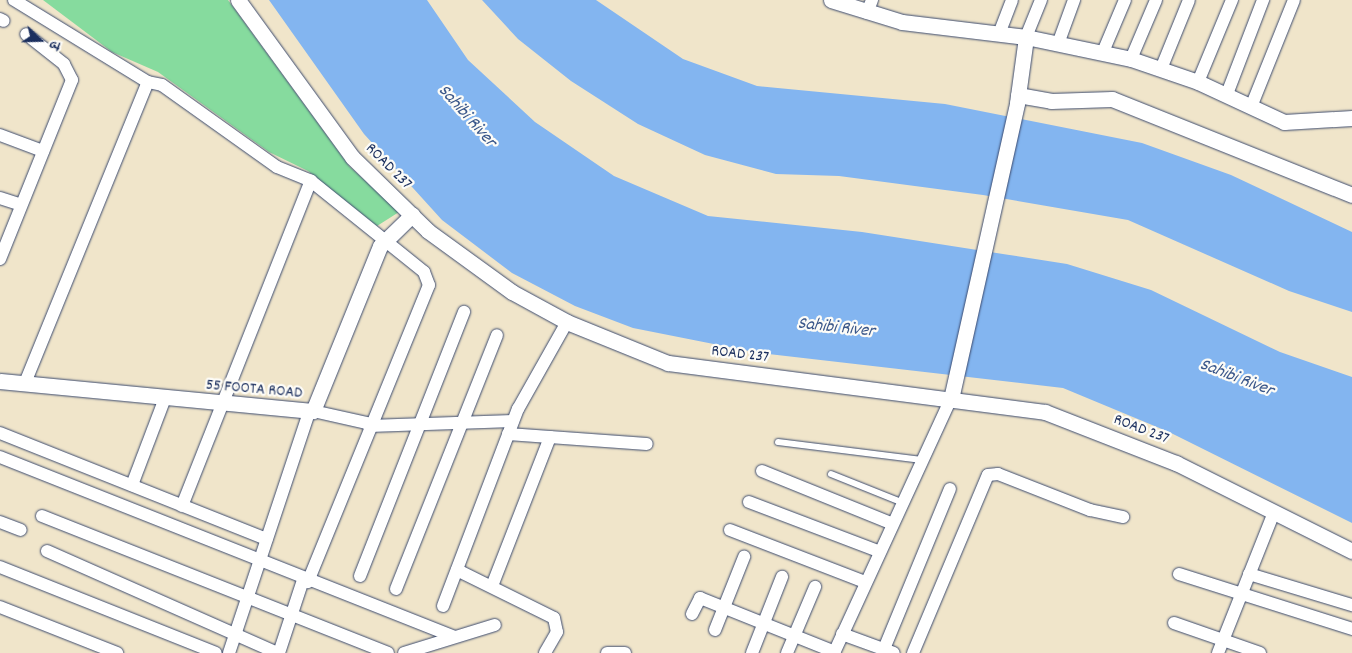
<!DOCTYPE html>
<meta charset="utf-8">
<style>
body{margin:0}
#map{position:relative;width:1352px;height:653px;overflow:hidden;background:#f0e5ca;font-family:Dekko,"Playpen Sans Deva",sans-serif}
div>[style]{position:absolute}
.green>*{inset:0;background:#86db9e}
.water>*{inset:0;background:#83b5f0}
.roads{filter:drop-shadow(0 0 1px #3b4a6e) drop-shadow(0 0 1px #3b4a6e)}
.service>*{height:6px;margin:-3px;padding:0 3px;transform-origin:3px;border-radius:3px;background:#fff}
.minor>*{height:12px;margin:-6px;padding:0 6px;transform-origin:6px;border-radius:6px;background:#fff}
.tertiary>*{height:15px;margin:-7.5px;padding:0 7.5px;transform-origin:7.5px;border-radius:7.5px;background:#fff}
span{translate:-50% -50%;white-space:nowrap;text-align:center;line-height:1.15;-webkit-text-stroke:4.5px #fdfcf7;paint-order:stroke}
.street-label{font-size:16px;color:#1b2f5e}
.water-label{font-size:18px;color:#3a578a;font-style:italic}
.north{position:absolute;left:15px;top:15px;width:50px;height:50px;-webkit-text-stroke:4px #fdfcf7;paint-order:stroke;rotate:111deg;font-size:14px;font-weight:700;line-height:20px;text-align:center;color:#1b2f5e}
.north::after{content:'';display:block;margin:auto;width:18px;height:22px;background:#1b2f5e;clip-path:polygon(50% 0,100% 100%,50% 72%,0 100%)}
</style>
<div id="map">
<div class="green">
<div style="clip-path:polygon(43px 0,228px 0,349px 166px,399px 212px,377px 226px,308px 171px,269px 152px,158px 72px,112px 52px)"></div>
</div>
<div class="water">
<div style="clip-path:polygon(269px 0,427px 0,468px 60px,535px 122px,614px 176px,708px 216px,862px 232px,1067px 264px,1151px 290px,1280px 352px,1352px 377px,1352px 523px,1169px 432px,1063px 388px,759px 353px,633px 328px,575px 306px,512px 273px,442px 220px,364px 134px)"></div>
<div style="clip-path:polygon(482px 0,596px 0,683px 59px,757px 86px,945px 104px,1142px 143px,1231px 175px,1352px 232px,1352px 312px,1289px 291px,1128px 220px,983px 195px,839px 176px,776px 174px,705px 155px,638px 124px,571px 81px,518px 39px)"></div>
</div>
<div class="roads">
<div class="service">
<div style="left:778px;top:442px;width:145px;rotate:7.1deg"></div>
<div style="left:831px;top:474px;width:75px;rotate:21.8deg"></div>
</div>
<div class="minor">
<div style="left:14px;top:0;width:157px;rotate:31.5deg"></div>
<div style="left:867px;top:13px;width:14px;rotate:-69deg"></div>
<div style="left:0;top:19px;width:4px;rotate:27deg"></div>
<div style="left:999px;top:34px;width:36px;rotate:-69deg"></div>
<div style="left:1026px;top:37px;width:40px;rotate:-68deg"></div>
<div style="left:1058px;top:44px;width:47px;rotate:-70deg"></div>
<div style="left:1103px;top:52px;width:56px;rotate:-67.1deg"></div>
<div style="left:1131px;top:59px;width:64px;rotate:-67deg"></div>
<div style="left:1161px;top:69px;width:74px;rotate:-67.9deg"></div>
<div style="left:1198px;top:82px;width:89px;rotate:-67.5deg"></div>
<div style="left:1227px;top:94px;width:101px;rotate:-69deg"></div>
<div style="left:1251px;top:107px;width:115px;rotate:-68.1deg"></div>
<div style="left:0;top:135px;width:46px;rotate:20.4deg"></div>
<div style="left:0;top:198px;width:22px;rotate:18deg"></div>
<div style="left:0;top:259px;width:193px;rotate:-68.1deg"></div>
<div style="left:72px;top:80px;width:18px;rotate:-117deg"></div>
<div style="left:64px;top:64px;width:48px;rotate:-141.7deg"></div>
<div style="left:25px;top:383px;width:325px;rotate:-67.8deg"></div>
<div style="left:148px;top:82px;width:14px;rotate:12deg"></div>
<div style="left:162px;top:85px;width:141px;rotate:35.5deg"></div>
<div style="left:277px;top:167px;width:37px;rotate:22deg"></div>
<div style="left:313px;top:411px;width:59px;rotate:12.6deg"></div>
<div style="left:369px;top:426px;width:144px;rotate:-2deg"></div>
<div style="left:0;top:433px;width:287px;rotate:21.7deg"></div>
<div style="left:508px;top:434px;width:139px;rotate:4.1deg"></div>
<div style="left:0;top:457px;width:488px;rotate:21.6deg"></div>
<div style="left:762px;top:471px;width:139px;rotate:22deg"></div>
<div style="left:132px;top:485px;width:93px;rotate:-69.2deg"></div>
<div style="left:749px;top:502px;width:138px;rotate:20.8deg"></div>
<div style="left:182px;top:506px;width:350px;rotate:-68.4deg"></div>
<div style="left:311px;top:181px;width:145px;rotate:38.8deg"></div>
<div style="left:424px;top:272px;width:14px;rotate:69deg"></div>
<div style="left:429px;top:285px;width:321px;rotate:112.2deg"></div>
<div style="left:42px;top:516px;width:372px;rotate:21.6deg"></div>
<div style="left:0;top:522px;width:22px;rotate:21deg"></div>
<div style="left:730px;top:530px;width:145px;rotate:21.1deg"></div>
<div style="left:47px;top:551px;width:252px;rotate:23.9deg"></div>
<div style="left:0;top:567px;width:232px;rotate:21.7deg"></div>
<div style="left:457px;top:570px;width:108px;rotate:26.3deg"></div>
<div style="left:554px;top:618px;width:14px;rotate:78deg"></div>
<div style="left:557px;top:632px;width:24px;rotate:120deg"></div>
<div style="left:1179px;top:574px;width:182px;rotate:17.6deg"></div>
<div style="left:1249px;top:574px;width:108px;rotate:16.8deg"></div>
<div style="left:360px;top:576px;width:284px;rotate:-68.5deg"></div>
<div style="left:492px;top:586px;width:160px;rotate:-68.7deg"></div>
<div style="left:396px;top:589px;width:273px;rotate:-68.3deg"></div>
<div style="left:443px;top:606px;width:211px;rotate:-69.2deg"></div>
<div style="left:518px;top:409px;width:100px;rotate:-60.6deg"></div>
<div style="left:0;top:607px;width:126px;rotate:21.5deg"></div>
<div style="left:692px;top:614px;width:18px;rotate:-63deg"></div>
<div style="left:700px;top:598px;width:145px;rotate:21.8deg"></div>
<div style="left:1174px;top:623px;width:91px;rotate:19.2deg"></div>
<div style="left:715px;top:630px;width:79px;rotate:-68.3deg"></div>
<div style="left:842px;top:634px;width:55px;rotate:20.1deg"></div>
<div style="left:884px;top:649px;width:173px;rotate:-67.6deg"></div>
<div style="left:229px;top:653px;width:254px;rotate:-71.6deg"></div>
<div style="left:279px;top:653px;width:77px;rotate:-71.8deg"></div>
<div style="left:404px;top:653px;width:95px;rotate:-17.1deg"></div>
<div style="left:607px;top:653px;width:18px"></div>
<div style="left:752px;top:653px;width:82px;rotate:-68.5deg"></div>
<div style="left:787px;top:653px;width:72px;rotate:-67deg"></div>
<div style="left:834px;top:653px;width:280px;rotate:-65.3deg"></div>
<div style="left:913px;top:653px;width:193px;rotate:-67.2deg"></div>
<div style="left:988px;top:475px;width:10px;rotate:-6deg"></div>
<div style="left:998px;top:474px;width:99px;rotate:21.4deg"></div>
<div style="left:1090px;top:510px;width:34px;rotate:12deg"></div>
<div style="left:1218px;top:653px;width:152px;rotate:-68.3deg"></div>
</div>
<div class="tertiary">
<div style="left:238px;top:0;width:194px;rotate:54deg"></div>
<div style="left:352px;top:157px;width:106px;rotate:44.2deg"></div>
<div style="left:428px;top:231px;width:104px;rotate:36deg"></div>
<div style="left:512px;top:292px;width:63px;rotate:28.6deg"></div>
<div style="left:567px;top:322px;width:109px;rotate:22.1deg"></div>
<div style="left:668px;top:363px;width:380px;rotate:7.4deg"></div>
<div style="left:1045px;top:412px;width:141px;rotate:21.3deg"></div>
<div style="left:1176px;top:463px;width:197px;rotate:26.6deg"></div>
<div style="left:831px;top:0;width:74px;rotate:17.2deg"></div>
<div style="left:902px;top:22px;width:125px;rotate:6.9deg"></div>
<div style="left:1026px;top:37px;width:107px;rotate:11.8deg"></div>
<div style="left:1131px;top:59px;width:71px;rotate:18.9deg"></div>
<div style="left:1198px;top:82px;width:95px;rotate:24.9deg"></div>
<div style="left:1284px;top:122px;width:68px;rotate:-3.4deg"></div>
<div style="left:1018px;top:95px;width:34px;rotate:10deg"></div>
<div style="left:1051px;top:101px;width:61px;rotate:-1.9deg"></div>
<div style="left:1112px;top:99px;width:258px;rotate:21.8deg"></div>
<div style="left:0;top:381px;width:314px;rotate:5.5deg"></div>
<div style="left:313px;top:411px;width:178px;rotate:-67.9deg"></div>
<div style="left:380px;top:246px;width:45px;rotate:-44.1deg"></div>
<div style="left:951px;top:399px;width:303px;rotate:-77.4deg"></div>
<div style="left:1017px;top:103px;width:67px;rotate:-82.2deg"></div>
</div>
</div>
<div class="street-label">
<span style="left:388px;top:167px;rotate:45deg">ROAD 237</span>
<span style="left:740px;top:355px;rotate:7deg">ROAD 237</span>
<span style="left:254px;top:390px;rotate:5deg">55 FOOTA ROAD</span>
<span style="left:1141px;top:430px;rotate:21deg">ROAD 237</span>
</div>
<div class="water-label">
<span style="left:466px;top:117px;rotate:48deg">Sahibi River</span>
<span style="left:836px;top:329px;rotate:6deg">Sahibi River</span>
<span style="left:1236px;top:379px;rotate:21deg">Sahibi River</span>
</div>
<div class="north">उ</div>
</div>
